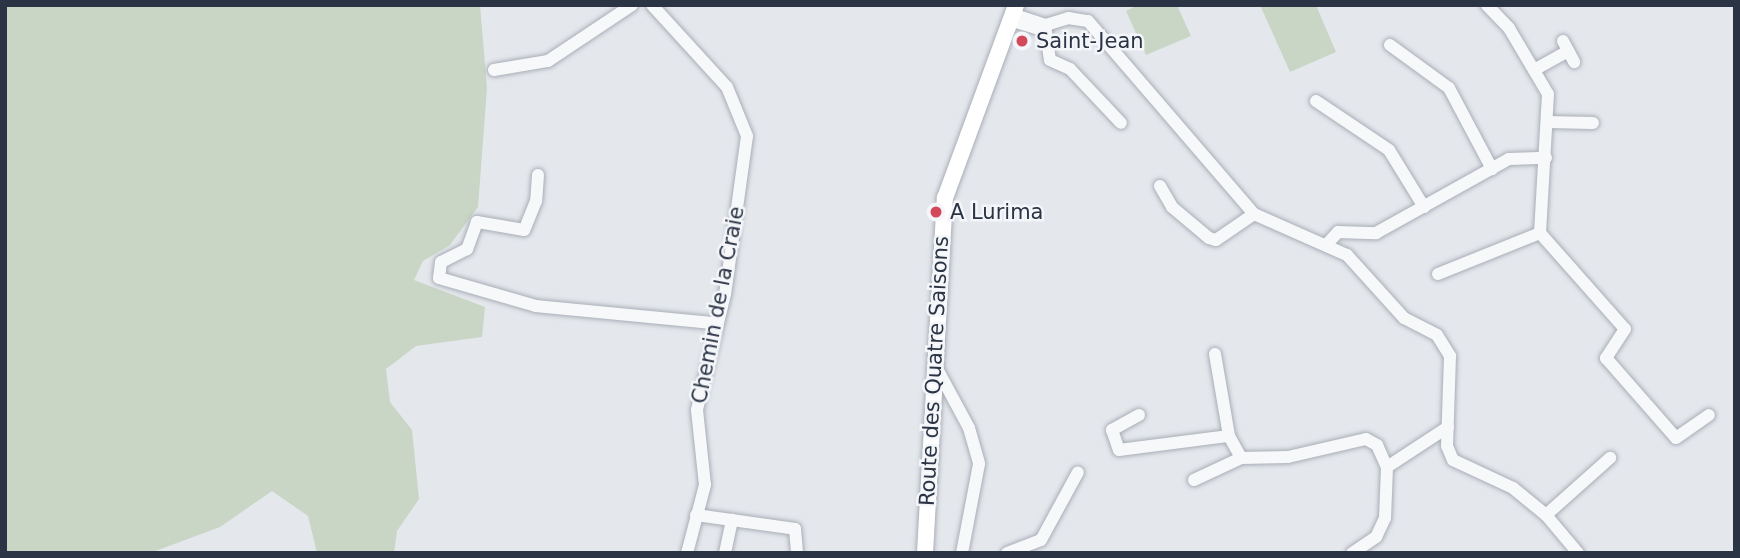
<!DOCTYPE html>
<style>
body{margin:0}
#map{position:relative;width:1740px;height:558px;overflow:hidden;background:#e4e7ec;font-family:"DejaVu Sans",sans-serif}
div>[style]{position:absolute}
.green>*{inset:0;background:#c9d6c5}
.roads{filter:drop-shadow(0 0 2px #a9aeb7) drop-shadow(0 0 2px #a9aeb7)}
.minor>*{height:12px;margin:-6px;padding:0 6px;transform-origin:6px;border-radius:6px;background:#f7f8fa}
.major>*{height:16px;margin:-8px;padding:0 8px;transform-origin:8px;border-radius:8px;background:#fff}
.dots>*{width:19px;height:19px;translate:-50% -50%;box-sizing:border-box;border:4px solid #f4f6f9;border-radius:50%}
span{translate:-50% -50%;white-space:nowrap;text-align:center;line-height:1.15;-webkit-text-stroke:5px #f4f6f9;paint-order:stroke}
.poi-label{font-size:21px;color:#2b3445}
.left{translate:0 -50%;text-align:left}
.street-label{font-size:21px;color:#2b3445}
.frame{position:absolute;inset:0;border:7px solid #2b3445;pointer-events:none}
</style>
<div id="map">
<div class="green">
<div style="clip-path:polygon(5px 5px,480px 5px,487px 88px,478px 207px,450px 245px,423px 261px,414px 280px,485px 307px,482px 337px,416px 346px,386px 369px,390px 402px,412px 430px,419px 499px,397px 531px,394px 553px,317px 553px,308px 516px,272px 491px,220px 527px,150px 553px,5px 553px)"></div>
<div style="clip-path:polygon(1138px 5px,1177px 5px,1191px 36px,1146px 55px,1126px 11px)"></div>
<div style="clip-path:polygon(1260px 5px,1316px 5px,1336px 52px,1290px 72px)"></div>
</div>
<div class="roads">
<div class="minor">
<div style="left:652px;top:5px;width:111px;rotate:47.6deg"></div>
<div style="left:727px;top:87px;width:53px;rotate:67.8deg"></div>
<div style="left:747px;top:136px;width:160px;rotate:97.9deg"></div>
<div style="left:725px;top:294px;width:119px;rotate:103.6deg"></div>
<div style="left:697px;top:410px;width:75px;rotate:83.9deg"></div>
<div style="left:705px;top:485px;width:70px;rotate:104.8deg"></div>
<div style="left:1015px;top:15px;width:32px;rotate:18deg"></div>
<div style="left:1013px;top:21px;width:24px;rotate:17deg"></div>
<div style="left:1036px;top:28px;width:34px;rotate:-17deg"></div>
<div style="left:1068px;top:18px;width:20px;rotate:9deg"></div>
<div style="left:1088px;top:21px;width:255px;rotate:49.3deg"></div>
<div style="left:1254px;top:214px;width:102px;rotate:23.8deg"></div>
<div style="left:1347px;top:255px;width:85px;rotate:47.9deg"></div>
<div style="left:1404px;top:318px;width:37px;rotate:27deg"></div>
<div style="left:1437px;top:335px;width:25px;rotate:58deg"></div>
<div style="left:1450px;top:356px;width:90px;rotate:91.9deg"></div>
<div style="left:1447px;top:446px;width:15px;rotate:67deg"></div>
<div style="left:1453px;top:460px;width:66px;rotate:25deg"></div>
<div style="left:1513px;top:488px;width:43px;rotate:39.3deg"></div>
<div style="left:1546px;top:515px;width:50px;rotate:49.9deg"></div>
<div style="left:1045px;top:25px;width:35px;rotate:82deg"></div>
<div style="left:1050px;top:60px;width:22px;rotate:24deg"></div>
<div style="left:1070px;top:69px;width:74px;rotate:46.6deg"></div>
<div style="left:1563px;top:41px;width:24px;rotate:62deg"></div>
<div style="left:1390px;top:45px;width:73px;rotate:36.1deg"></div>
<div style="left:1449px;top:88px;width:92px;rotate:62deg"></div>
<div style="left:494px;top:70px;width:55px;rotate:-9.5deg"></div>
<div style="left:548px;top:61px;width:101px;rotate:-33.7deg"></div>
<div style="left:1534px;top:70px;width:39px;rotate:-29deg"></div>
<div style="left:1316px;top:101px;width:88px;rotate:33.9deg"></div>
<div style="left:1389px;top:150px;width:67px;rotate:58.4deg"></div>
<div style="left:1547px;top:122px;width:46px;rotate:1.2deg"></div>
<div style="left:538px;top:175px;width:26px;rotate:94deg"></div>
<div style="left:536px;top:201px;width:31px;rotate:112deg"></div>
<div style="left:524px;top:230px;width:48px;rotate:-170.3deg"></div>
<div style="left:477px;top:222px;width:29px;rotate:110deg"></div>
<div style="left:467px;top:249px;width:29px;rotate:153deg"></div>
<div style="left:441px;top:262px;width:16px;rotate:97deg"></div>
<div style="left:439px;top:278px;width:101px;rotate:16.1deg"></div>
<div style="left:536px;top:306px;width:179px;rotate:5.5deg"></div>
<div style="left:1160px;top:186px;width:24px;rotate:60deg"></div>
<div style="left:1172px;top:207px;width:48px;rotate:40deg"></div>
<div style="left:1209px;top:238px;width:7px;rotate:16deg"></div>
<div style="left:1216px;top:240px;width:46px;rotate:-34.4deg"></div>
<div style="left:1540px;top:233px;width:128px;rotate:48.5deg"></div>
<div style="left:1625px;top:329px;width:35px;rotate:123deg"></div>
<div style="left:1606px;top:358px;width:106px;rotate:48.8deg"></div>
<div style="left:1676px;top:438px;width:40px;rotate:-34.9deg"></div>
<div style="left:1326px;top:245px;width:18px;rotate:-47deg"></div>
<div style="left:1338px;top:232px;width:38px;rotate:2deg"></div>
<div style="left:1376px;top:233px;width:152px;rotate:-29.1deg"></div>
<div style="left:1509px;top:159px;width:37px;rotate:-2deg"></div>
<div style="left:1438px;top:274px;width:110px;rotate:-21.9deg"></div>
<div style="left:1540px;top:233px;width:139px;rotate:-86.7deg"></div>
<div style="left:1548px;top:94px;width:77px;rotate:-120.6deg"></div>
<div style="left:1509px;top:28px;width:32px;rotate:-134deg"></div>
<div style="left:1215px;top:354px;width:83px;rotate:80.3deg"></div>
<div style="left:1229px;top:436px;width:25px;rotate:61deg"></div>
<div style="left:1241px;top:458px;width:47px;rotate:-1.2deg"></div>
<div style="left:1288px;top:457px;width:80px;rotate:-13deg"></div>
<div style="left:1366px;top:439px;width:13px;rotate:29deg"></div>
<div style="left:1377px;top:445px;width:24px;rotate:66deg"></div>
<div style="left:1387px;top:467px;width:51px;rotate:92.2deg"></div>
<div style="left:1385px;top:518px;width:21px;rotate:115deg"></div>
<div style="left:1376px;top:537px;width:29px;rotate:146deg"></div>
<div style="left:934px;top:363px;width:74px;rotate:61.7deg"></div>
<div style="left:969px;top:428px;width:37px;rotate:74deg"></div>
<div style="left:979px;top:464px;width:91px;rotate:100.8deg"></div>
<div style="left:1139px;top:415px;width:31px;rotate:151deg"></div>
<div style="left:1112px;top:430px;width:21px;rotate:71deg"></div>
<div style="left:1119px;top:450px;width:111px;rotate:-7.3deg"></div>
<div style="left:1387px;top:467px;width:73px;rotate:-33.3deg"></div>
<div style="left:1194px;top:480px;width:52px;rotate:-25.1deg"></div>
<div style="left:696px;top:515px;width:100px;rotate:8deg"></div>
<div style="left:795px;top:529px;width:24px;rotate:85deg"></div>
<div style="left:1546px;top:515px;width:86px;rotate:-41.7deg"></div>
<div style="left:725px;top:553px;width:34px;rotate:-78deg"></div>
<div style="left:1007px;top:553px;width:36px;rotate:-21deg"></div>
<div style="left:1041px;top:540px;width:77px;rotate:-61.4deg"></div>
</div>
<div class="major">
<div style="left:925px;top:553px;width:356px;rotate:-86.8deg"></div>
<div style="left:945px;top:198px;width:206px;rotate:-69.8deg"></div>
</div>
</div>
<div class="dots">
<div style="left:1022px;top:41px;background:#d1495b"></div>
<div style="left:936px;top:212px;background:#d1495b"></div>
</div>
<div class="poi-label">
<span class="left" style="left:1036px;top:41px">Saint-Jean</span>
<span class="left" style="left:950px;top:212px">A Lurima</span>
</div>
<div class="street-label">
<span style="left:718px;top:305px;rotate:-79deg">Chemin de la Craie</span>
<span style="left:934px;top:371px;rotate:-87deg">Route des Quatre Saisons</span>
</div>
<div class="frame"></div>
</div>
